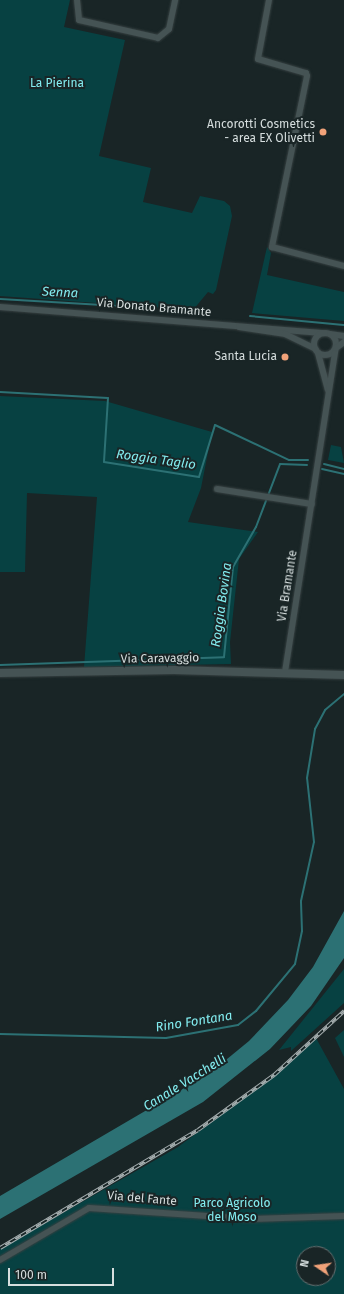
<!DOCTYPE html>
<style>
body{margin:0}
#map{position:relative;width:344px;height:1294px;overflow:hidden;background:#192526;font-family:"Fira Sans",sans-serif}
div>[style]{position:absolute}
.green>*{inset:0;background:#074142}
.water>*{inset:0;background:#2c7174}
.stream>*{height:2px;margin:-1px;padding:0 1px;transform-origin:1px;border-radius:1px;background:#2c7174}
.roads{filter:drop-shadow(0 0 1px #364041) drop-shadow(0 0 1px #364041)}
.street>*{height:6px;margin:-3px;padding:0 3px;transform-origin:3px;border-radius:3px;background:#455354}
.street>.ring{margin:-3px;padding:0;box-sizing:content-box;background:none;border:6px solid #455354;border-radius:50%}
.secondary>*{height:8px;margin:-4px;padding:0 4px;transform-origin:4px;border-radius:4px;background:#455354}
.rail>*{height:3.5px;margin-top:-1.75px;transform-origin:0;background:repeating-linear-gradient(90deg,#192526 0 6px,#a5aeaf 0 12px);box-sizing:border-box;border-block:1px solid #a5aeaf}
.dots>*{width:11px;height:11px;translate:-50% -50%;box-sizing:border-box;border:2px solid #192526;border-radius:50%}
span{translate:-50% -50%;white-space:nowrap;text-align:center;line-height:1.15;-webkit-text-stroke:4px #192526;paint-order:stroke}
.park-label{font-size:12px;color:#84eef1}
.poi-label{font-size:12px;color:#d6dede}
.right{translate:-100% -50%;text-align:right}
.street-label{font-size:12px;color:#d6dede}
.water-label{font-size:13px;color:#83edf0;font-style:italic}
.north{position:absolute;left:296px;top:1246px;width:40px;height:40px;box-sizing:border-box;background:#192526;border:1px solid #656f70;border-radius:50%;rotate:283deg;font-size:11px;font-weight:700;line-height:16px;text-align:center;color:#d6dede}
.north::after{content:'';display:block;margin:auto;width:14px;height:18px;background:#f0a279;clip-path:polygon(50% 0,100% 100%,50% 72%,0 100%)}
.scale{position:absolute;left:8px;top:1268px;width:106px;height:18px;box-sizing:border-box;border:2px solid #d6dede;border-top:0;padding-left:5px;font-size:12px;line-height:14px;white-space:nowrap;color:#d6dede;-webkit-text-stroke:3px #192526;paint-order:stroke}
</style>
<div id="map">
<div class="green">
<div style="clip-path:polygon(0 0,70px 0,64px 27px,125px 40px,99px 156px,151px 168px,143px 202px,192px 213px,200px 196px,224px 201px,230px 206px,232px 216px,216px 290px,213px 294px,208px 292px,193px 310px,0 296px)"></div>
<div style="clip-path:polygon(267px 247px,271px 253px,267px 275px,344px 292px,344px 321px,252px 313px)"></div>
<div style="clip-path:polygon(0 396px,105px 401px,212px 432px,201px 488px,188px 522px,258px 532px,239px 559px,230px 642px,231px 664px,84px 667px,97px 497px,27px 493px,25px 572px,0 572px)"></div>
<div style="clip-path:polygon(331px 445px,341px 447px,344px 463px,328px 460px)"></div>
<div style="clip-path:polygon(344px 969px,344px 1003px,291px 1051px,291px 1047px,279px 1050px)"></div>
<div style="clip-path:polygon(344px 1030px,344px 1057px,335px 1038px)"></div>
<div style="clip-path:polygon(evenodd,316px 1038px,344px 1089px,344px 1294px,0 1294px,0 1249px,178px 1147px,278px 1072px,316px 1038px,304px 1254px,328px 1254px,328px 1278px,304px 1278px,304px 1254px)"></div>
</div>
<div class="water">
<div style="clip-path:polygon(344px 911px,344px 958px,311px 1006px,270px 1049px,203px 1102px,0 1219px,0 1196px,210px 1073px,249px 1041px,288px 1000px,313px 967px)"></div>
</div>
<div class="stream">
<div style="left:0;top:299px;width:120px;rotate:3.3deg"></div>
<div style="left:250px;top:316px;width:94px;rotate:5.5deg"></div>
<div style="left:0;top:392px;width:108px;rotate:3.2deg"></div>
<div style="left:108px;top:398px;width:64px;rotate:93.6deg"></div>
<div style="left:104px;top:462px;width:96px;rotate:9deg"></div>
<div style="left:199px;top:477px;width:54px;rotate:-72.9deg"></div>
<div style="left:215px;top:425px;width:82px;rotate:25.3deg"></div>
<div style="left:289px;top:460px;width:19px"></div>
<div style="left:324px;top:464px;width:21px;rotate:14deg"></div>
<div style="left:322px;top:469px;width:23px;rotate:13deg"></div>
<div style="left:0;top:665px;width:224px;rotate:-2deg"></div>
<div style="left:224px;top:657px;width:90px;rotate:-84.3deg"></div>
<div style="left:233px;top:567px;width:46px;rotate:-60.1deg"></div>
<div style="left:256px;top:527px;width:67px;rotate:-69.1deg"></div>
<div style="left:280px;top:464px;width:27px;rotate:2deg"></div>
<div style="left:0;top:1034px;width:166px;rotate:1.4deg"></div>
<div style="left:166px;top:1038px;width:73px;rotate:-10.2deg"></div>
<div style="left:238px;top:1025px;width:23px;rotate:-38deg"></div>
<div style="left:256px;top:1011px;width:61px;rotate:-50.3deg"></div>
<div style="left:295px;top:964px;width:34px;rotate:-78deg"></div>
<div style="left:302px;top:931px;width:30px;rotate:-92deg"></div>
<div style="left:301px;top:901px;width:60px;rotate:-77.6deg"></div>
<div style="left:314px;top:842px;width:64px;rotate:-96.2deg"></div>
<div style="left:307px;top:778px;width:50px;rotate:-80.7deg"></div>
<div style="left:315px;top:729px;width:21px;rotate:-62deg"></div>
<div style="left:325px;top:710px;width:25px;rotate:-40deg"></div>
</div>
<div class="roads">
<div class="street">
<div style="left:77px;top:0;width:20px;rotate:84deg"></div>
<div style="left:79px;top:20px;width:81px;rotate:12.8deg"></div>
<div style="left:158px;top:38px;width:14px;rotate:-39deg"></div>
<div style="left:169px;top:29px;width:30px;rotate:-78deg"></div>
<div style="left:269px;top:0;width:60px;rotate:100.6deg"></div>
<div style="left:258px;top:59px;width:50px;rotate:16.3deg"></div>
<div style="left:306px;top:73px;width:3px;rotate:72deg"></div>
<div style="left:307px;top:76px;width:175px;rotate:101.6deg"></div>
<div style="left:272px;top:247px;width:74px;rotate:14.8deg"></div>
<div style="left:0;top:307px;width:326px;rotate:4.6deg"></div>
<div style="left:239px;top:327px;width:47px;rotate:8.7deg"></div>
<div style="left:285px;top:334px;width:34px;rotate:26deg"></div>
<div class="ring" style="left:314px;top:333px;width:16px;height:16px"></div>
<div style="left:330px;top:334px;width:14px;rotate:8deg"></div>
<div style="left:318px;top:353px;width:38px;rotate:75deg"></div>
<div style="left:217px;top:489px;width:96px;rotate:9deg"></div>
<div style="left:285px;top:672px;width:328px;rotate:-81.1deg"></div>
<div style="left:336px;top:348px;width:10px;rotate:-37deg"></div>
<div style="left:0;top:1260px;width:103px;rotate:-30.3deg"></div>
<div style="left:89px;top:1208px;width:163px;rotate:3.9deg"></div>
<div style="left:252px;top:1219px;width:92px;rotate:-1.9deg"></div>
</div>
<div class="secondary">
<div style="left:0;top:673px;width:174px;rotate:-1deg"></div>
<div style="left:174px;top:670px;width:170px;rotate:1.7deg"></div>
</div>
</div>
<div class="rail">
<div style="left:0;top:1248px;width:230px;rotate:-30.8deg"></div>
<div style="left:198px;top:1130px;width:94px;rotate:-35.9deg"></div>
<div style="left:274px;top:1075px;width:95px;rotate:-42.4deg"></div>
</div>
<div class="dots">
<div style="left:323px;top:132px;background:#f0a279"></div>
<div style="left:285px;top:357px;background:#f0a279"></div>
</div>
<div class="park-label">
<span style="left:57px;top:84px">La Pierina</span>
<span style="left:232px;top:1211px">Parco Agricolo<br>del Moso</span>
</div>
<div class="poi-label">
<span class="right" style="left:315px;top:132px">Ancorotti Cosmetics<br>- area EX Olivetti</span>
<span class="right" style="left:277px;top:357px">Santa Lucia</span>
</div>
<div class="street-label">
<span style="left:154px;top:308px;rotate:5deg">Via Donato Bramante</span>
<span style="left:288px;top:586px;rotate:-81deg">Via Bramante</span>
<span style="left:160px;top:659px;rotate:-1deg">Via Caravaggio</span>
<span style="left:142px;top:1199px;rotate:5deg">Via del Fante</span>
</div>
<div class="water-label">
<span style="left:60px;top:293px;rotate:3deg">Senna</span>
<span style="left:156px;top:460px;rotate:8deg">Roggia Taglio</span>
<span style="left:222px;top:605px;rotate:-82deg">Roggia Bovina</span>
<span style="left:194px;top:1022px;rotate:-9deg">Rino Fontana</span>
<span style="left:185px;top:1083px;rotate:-32deg">Canale Vacchelli</span>
</div>
<div class="north">N</div>
<div class="scale">100 m</div>
</div>
